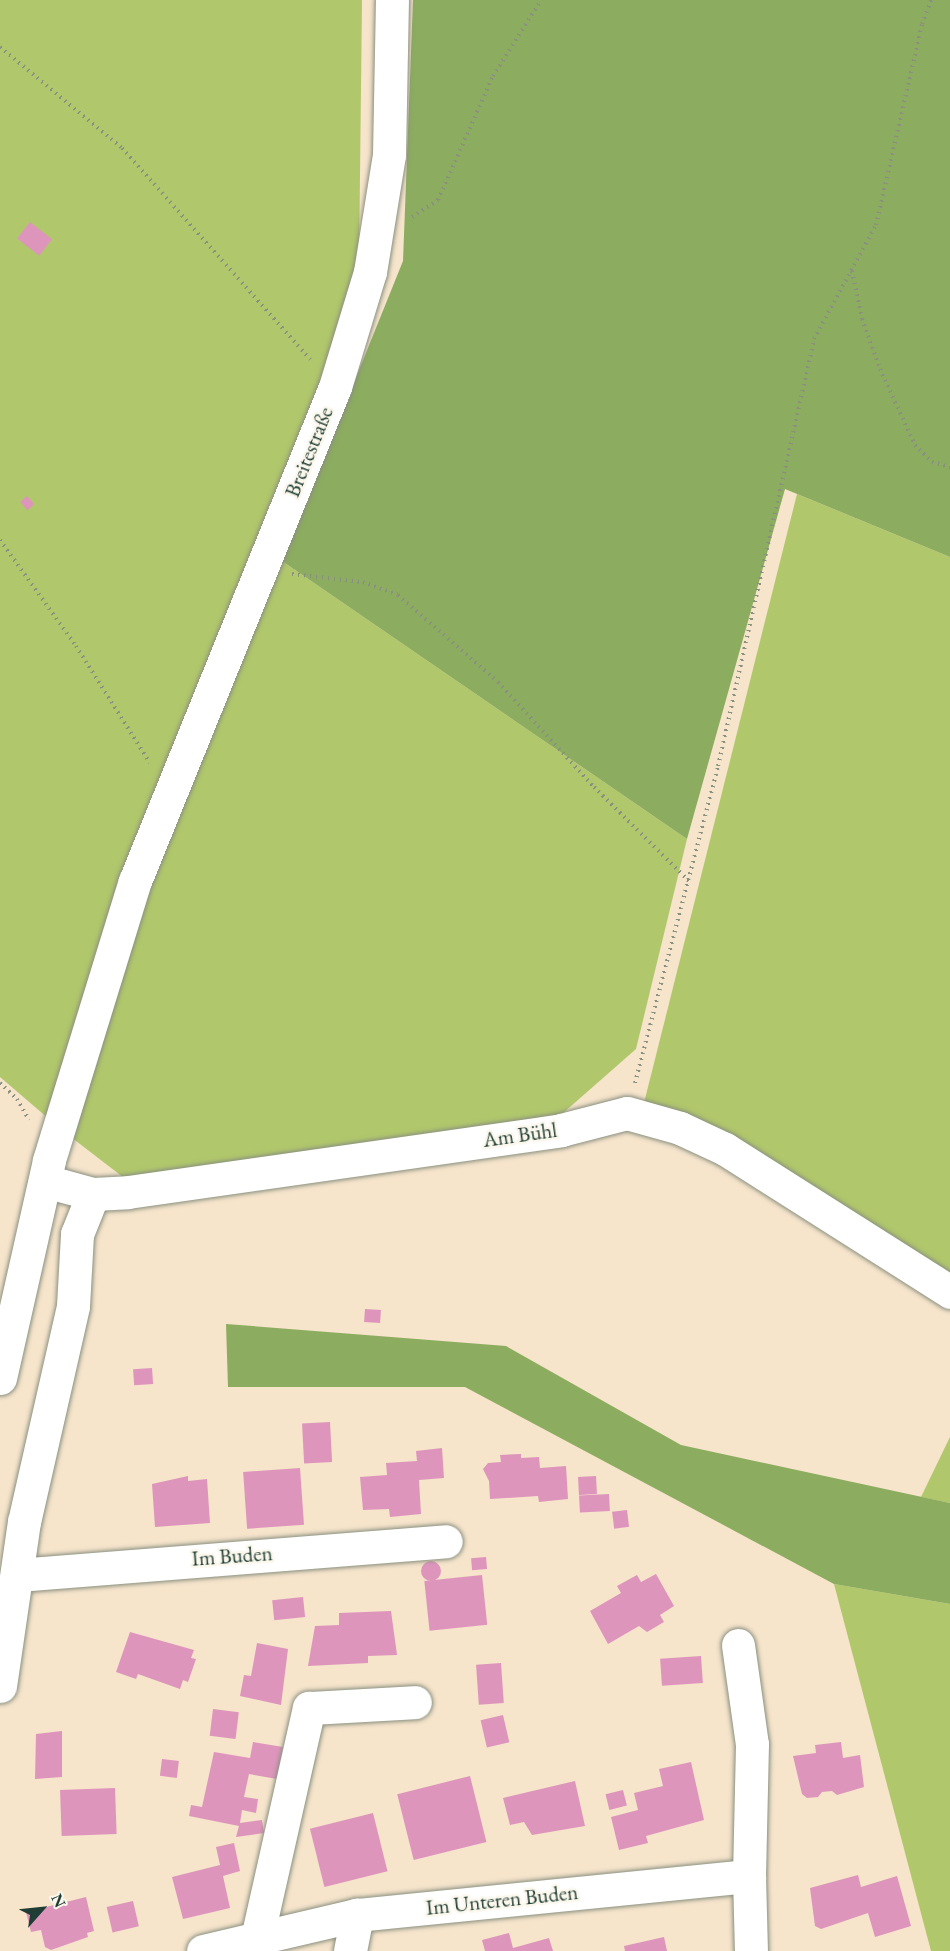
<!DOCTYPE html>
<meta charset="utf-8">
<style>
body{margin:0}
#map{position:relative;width:950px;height:1951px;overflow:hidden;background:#f6e4cb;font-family:"EB Garamond",serif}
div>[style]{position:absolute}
.green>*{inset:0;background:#b1c76b}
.forest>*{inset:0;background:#8cac5f}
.building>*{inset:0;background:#de95bc;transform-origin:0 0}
.round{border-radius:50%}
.path>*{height:4px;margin-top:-2px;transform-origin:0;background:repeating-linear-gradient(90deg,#8a9080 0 1.5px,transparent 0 6px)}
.roads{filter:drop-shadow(0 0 2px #8a9080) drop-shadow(0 0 2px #8a9080)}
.street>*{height:33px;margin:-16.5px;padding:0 16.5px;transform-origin:16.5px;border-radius:16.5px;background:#fff}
.secondary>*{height:33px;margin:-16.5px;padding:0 16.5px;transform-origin:16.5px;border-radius:16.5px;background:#fff}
span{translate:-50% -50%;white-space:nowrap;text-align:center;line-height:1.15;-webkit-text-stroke:5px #fbf7ec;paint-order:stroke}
.street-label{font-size:21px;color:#1f3d34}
.north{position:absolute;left:12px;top:1879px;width:60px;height:60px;-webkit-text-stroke:4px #fbf7ec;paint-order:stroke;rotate:63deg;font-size:16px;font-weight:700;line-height:24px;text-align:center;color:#1f3d34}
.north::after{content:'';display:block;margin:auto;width:21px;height:27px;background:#1f3d34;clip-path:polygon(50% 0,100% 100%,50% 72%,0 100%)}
</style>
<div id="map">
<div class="green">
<div style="clip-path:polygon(0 0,362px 0,359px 262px,314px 400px,49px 1119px,0 1077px)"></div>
<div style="clip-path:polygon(797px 494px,950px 557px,950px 1275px,644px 1103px)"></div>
<div style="clip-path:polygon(282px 561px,687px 839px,636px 1049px,562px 1114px,132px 1184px,67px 1134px,162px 841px)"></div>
<div style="clip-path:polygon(950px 1437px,950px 1503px,921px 1497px)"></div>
<div style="clip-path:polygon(834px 1584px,950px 1604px,950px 1951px,931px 1951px)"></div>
</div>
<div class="forest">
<div style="clip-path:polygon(413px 0,950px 0,950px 557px,785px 489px,687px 839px,282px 561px,403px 261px)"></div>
<div style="clip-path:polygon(226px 1324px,506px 1346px,681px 1445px,950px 1503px,950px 1604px,834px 1584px,465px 1387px,228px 1387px)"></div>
</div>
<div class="building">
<div style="left:30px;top:222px;width:28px;height:21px;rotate:38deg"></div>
<div style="left:27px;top:496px;width:11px;height:9px;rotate:49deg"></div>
<div style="left:365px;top:1309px;width:16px;height:13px;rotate:4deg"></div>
<div style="left:152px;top:1368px;width:16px;height:19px;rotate:86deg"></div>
<div style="left:330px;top:1422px;width:40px;height:28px;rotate:87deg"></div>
<div style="clip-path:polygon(442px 1448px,444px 1478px,419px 1480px,421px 1514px,390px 1517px,389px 1509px,363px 1510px,360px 1477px,387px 1475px,386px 1463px,417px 1461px,416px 1451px)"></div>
<div style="clip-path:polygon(521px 1454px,521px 1458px,539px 1457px,540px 1468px,566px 1466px,568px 1499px,539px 1502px,538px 1496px,490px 1499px,489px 1481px,483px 1469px,488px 1463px,501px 1462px,500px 1455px)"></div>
<div style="left:300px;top:1468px;width:57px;height:57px;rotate:86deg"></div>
<div style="clip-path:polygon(188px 1476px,188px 1481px,207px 1479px,210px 1523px,155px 1527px,152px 1484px)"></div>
<div style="left:596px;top:1476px;width:18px;height:18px;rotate:87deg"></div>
<div style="left:609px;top:1494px;width:17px;height:30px;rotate:87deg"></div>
<div style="left:627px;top:1510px;width:17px;height:15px;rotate:83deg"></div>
<div style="left:486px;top:1557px;width:12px;height:15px;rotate:85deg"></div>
<div class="round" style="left:421px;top:1561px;width:20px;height:20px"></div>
<div style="clip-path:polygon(656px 1574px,674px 1606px,660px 1615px,664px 1622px,647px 1632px,639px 1626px,608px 1644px,590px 1611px,621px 1593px,617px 1586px,637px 1575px,641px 1582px)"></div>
<div style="left:482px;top:1575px;width:50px;height:58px;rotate:84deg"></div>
<div style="left:303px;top:1597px;width:20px;height:31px;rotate:84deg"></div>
<div style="clip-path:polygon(391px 1611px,397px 1655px,368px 1656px,368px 1663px,308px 1666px,315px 1626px,339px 1625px,339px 1613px)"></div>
<div style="clip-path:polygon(130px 1632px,194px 1650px,191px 1658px,196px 1659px,188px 1682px,183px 1680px,180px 1689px,138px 1674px,136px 1679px,116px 1672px)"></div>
<div style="clip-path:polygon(257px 1643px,288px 1649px,281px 1705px,240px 1696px,244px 1675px,251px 1676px)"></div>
<div style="left:701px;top:1656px;width:27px;height:41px;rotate:86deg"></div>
<div style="left:501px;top:1663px;width:40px;height:25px;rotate:86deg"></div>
<div style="left:213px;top:1709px;width:26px;height:27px;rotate:7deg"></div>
<div style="left:503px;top:1715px;width:28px;height:23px;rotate:77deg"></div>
<div style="clip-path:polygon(62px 1731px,62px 1777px,35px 1779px,36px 1734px)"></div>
<div style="clip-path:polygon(253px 1742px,283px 1747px,277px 1779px,249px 1774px,244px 1797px,258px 1799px,256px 1813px,242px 1810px,240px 1823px,262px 1820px,264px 1833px,236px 1837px,239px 1826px,189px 1816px,191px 1805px,202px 1807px,214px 1752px,250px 1758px)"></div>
<div style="clip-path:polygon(841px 1742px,843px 1758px,860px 1755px,864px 1787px,837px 1795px,832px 1791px,822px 1792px,818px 1797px,807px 1798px,802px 1794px,793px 1756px,816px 1753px,815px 1745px)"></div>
<div style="left:162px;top:1759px;width:17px;height:17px;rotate:7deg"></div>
<div style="clip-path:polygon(691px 1762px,704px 1820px,646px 1836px,648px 1843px,619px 1850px,611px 1817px,638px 1810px,634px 1793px,663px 1786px,659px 1769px)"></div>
<div style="left:470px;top:1776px;width:68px;height:75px;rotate:76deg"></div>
<div style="clip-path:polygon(575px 1781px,585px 1826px,532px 1835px,524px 1822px,510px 1825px,503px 1798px)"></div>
<div style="left:115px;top:1788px;width:46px;height:55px;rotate:88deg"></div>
<div style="left:623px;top:1790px;width:16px;height:18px;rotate:76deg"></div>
<div style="left:373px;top:1813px;width:60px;height:65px;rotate:76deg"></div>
<div style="clip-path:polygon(234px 1843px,240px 1871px,223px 1876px,230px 1908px,183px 1919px,172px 1877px,220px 1865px,216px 1847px)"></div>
<div style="clip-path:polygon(858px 1875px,861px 1887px,897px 1876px,911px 1926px,875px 1937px,868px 1913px,821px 1929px,815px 1926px,810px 1888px)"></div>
<div style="clip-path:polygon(86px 1897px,94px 1931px,87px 1933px,88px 1937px,51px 1950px,45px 1947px,41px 1930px,31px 1932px,26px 1912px)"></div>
<div style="left:133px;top:1901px;width:26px;height:27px;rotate:77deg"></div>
<div style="clip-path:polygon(509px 1933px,513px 1948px,549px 1938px,553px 1951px,485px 1951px,482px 1940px)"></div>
<div style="clip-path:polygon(664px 1937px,667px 1951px,625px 1951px,624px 1946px)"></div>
</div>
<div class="path">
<div style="left:0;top:47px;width:158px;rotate:39.6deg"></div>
<div style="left:122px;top:148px;width:283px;rotate:48.3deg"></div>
<div style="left:412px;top:217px;width:31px;rotate:-33deg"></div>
<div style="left:438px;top:200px;width:136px;rotate:-66.1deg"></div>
<div style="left:493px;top:76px;width:90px;rotate:-57.7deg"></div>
<div style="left:852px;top:271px;width:49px;rotate:78.2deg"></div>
<div style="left:862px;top:319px;width:53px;rotate:70.2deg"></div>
<div style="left:880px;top:369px;width:84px;rotate:65.3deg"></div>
<div style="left:915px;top:445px;width:24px;rotate:45deg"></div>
<div style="left:932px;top:462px;width:19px;rotate:16deg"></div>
<div style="left:0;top:540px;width:130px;rotate:54.4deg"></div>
<div style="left:76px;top:646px;width:138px;rotate:57.7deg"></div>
<div style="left:292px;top:574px;width:71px;rotate:6.4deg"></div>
<div style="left:363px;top:582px;width:37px;rotate:20deg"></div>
<div style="left:398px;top:595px;width:133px;rotate:41deg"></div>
<div style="left:498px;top:682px;width:142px;rotate:47.6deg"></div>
<div style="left:594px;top:787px;width:135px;rotate:44.7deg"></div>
<div style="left:0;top:1083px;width:23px;rotate:43deg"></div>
<div style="left:17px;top:1099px;width:24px;rotate:60deg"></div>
<div style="left:635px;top:1083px;width:328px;rotate:-75.3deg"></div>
<div style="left:718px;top:766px;width:438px;rotate:-77.3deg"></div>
<div style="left:814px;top:339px;width:130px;rotate:-61.5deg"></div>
<div style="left:876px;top:225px;width:206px;rotate:-77.1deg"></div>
<div style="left:922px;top:24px;width:26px;rotate:-69deg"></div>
</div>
<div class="roads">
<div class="street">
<div style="left:45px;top:1181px;width:50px;rotate:15.2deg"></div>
<div style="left:93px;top:1194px;width:35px;rotate:-3deg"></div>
<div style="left:128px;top:1192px;width:437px;rotate:-8.1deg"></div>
<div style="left:561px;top:1130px;width:68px;rotate:-14.4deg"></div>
<div style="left:627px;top:1113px;width:55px;rotate:15.8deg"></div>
<div style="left:680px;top:1128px;width:50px;rotate:25deg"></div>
<div style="left:725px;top:1149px;width:267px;rotate:32.4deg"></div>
<div style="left:18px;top:1575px;width:429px;rotate:-4.5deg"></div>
<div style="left:738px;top:1645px;width:100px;rotate:82deg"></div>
<div style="left:752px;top:1744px;width:132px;rotate:91.3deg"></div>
<div style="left:0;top:1686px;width:166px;rotate:-81.7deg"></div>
<div style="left:24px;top:1522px;width:221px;rotate:-77.2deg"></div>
<div style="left:73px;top:1306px;width:72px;rotate:-86.8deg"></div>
<div style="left:77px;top:1234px;width:43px;rotate:-68.2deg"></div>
<div style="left:257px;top:1938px;width:236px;rotate:-77.3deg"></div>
<div style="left:309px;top:1708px;width:106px;rotate:-3.2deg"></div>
<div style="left:203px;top:1951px;width:158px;rotate:-13.2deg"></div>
<div style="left:357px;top:1915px;width:394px;rotate:-5.7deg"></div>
<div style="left:749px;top:1876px;width:75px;rotate:88.5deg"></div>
<div style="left:350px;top:1951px;width:37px;rotate:-79deg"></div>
</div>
<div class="secondary">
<div style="left:0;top:1378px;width:223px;rotate:-77.3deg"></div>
<div style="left:49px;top:1160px;width:292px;rotate:-72.9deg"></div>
<div style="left:135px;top:881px;width:533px;rotate:-67.96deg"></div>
<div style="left:335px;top:387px;width:120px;rotate:-73.1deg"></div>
<div style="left:370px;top:272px;width:119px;rotate:-80.8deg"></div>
<div style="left:389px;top:155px;width:155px;rotate:-88.9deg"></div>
</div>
</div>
<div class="street-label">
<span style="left:309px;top:452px;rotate:-68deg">Breitestraße</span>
<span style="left:520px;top:1135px;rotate:-8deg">Am Bühl</span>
<span style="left:232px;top:1556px;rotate:-4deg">Im Buden</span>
<span style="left:502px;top:1900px;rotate:-6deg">Im Unteren Buden</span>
</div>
<div class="north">N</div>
</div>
